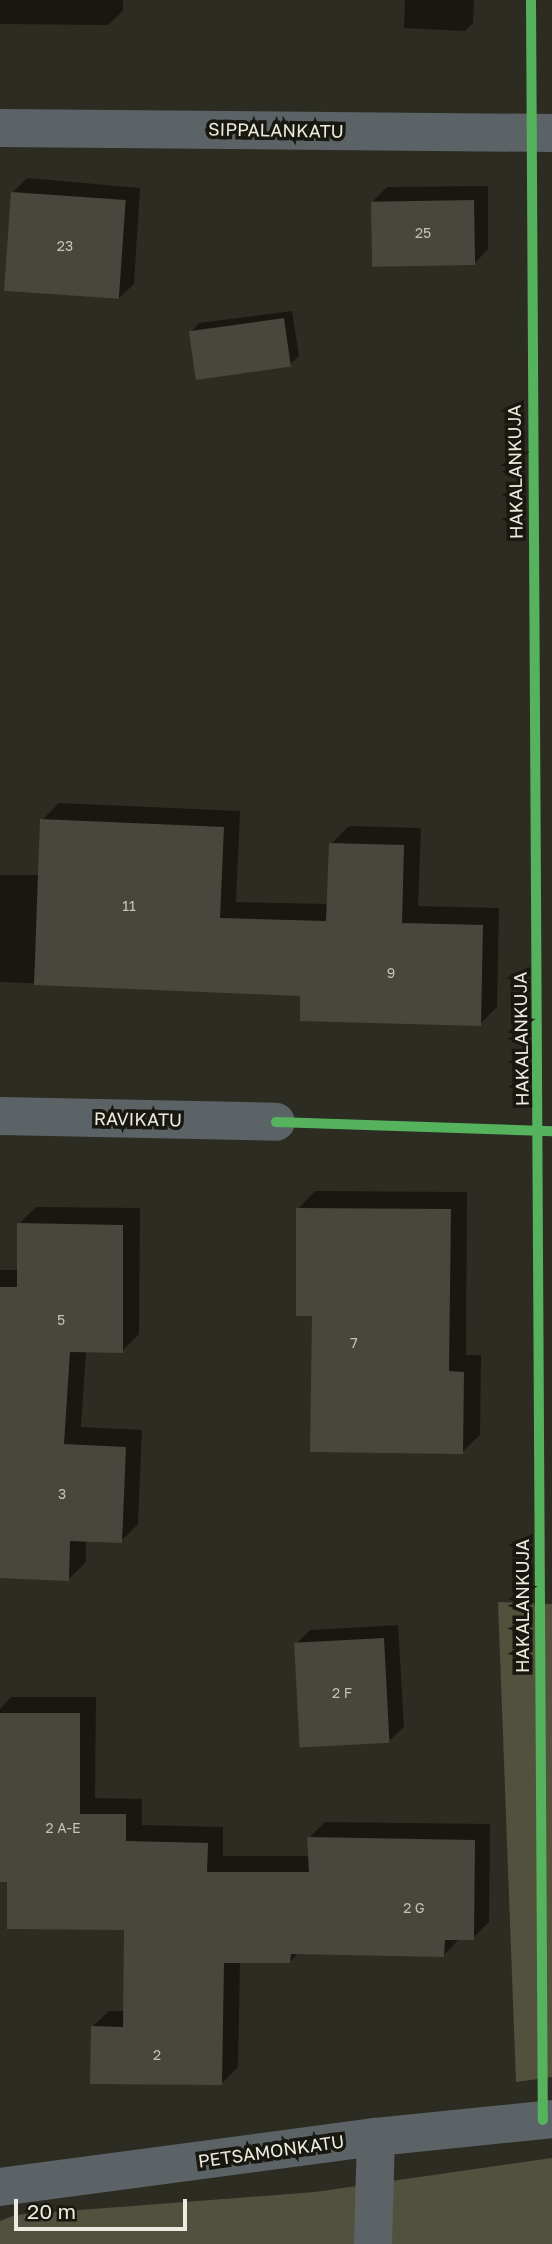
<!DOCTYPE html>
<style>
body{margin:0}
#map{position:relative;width:552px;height:2244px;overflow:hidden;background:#2d2c23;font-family:"Golos Text",sans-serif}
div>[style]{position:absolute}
.green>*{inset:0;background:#52513d}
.shadow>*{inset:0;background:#0007}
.building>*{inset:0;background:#48473d;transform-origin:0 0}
.street>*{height:38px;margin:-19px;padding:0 19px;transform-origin:19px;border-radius:19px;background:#5c6366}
.cycleway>*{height:10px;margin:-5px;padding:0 5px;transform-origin:5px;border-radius:5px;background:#56b35d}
span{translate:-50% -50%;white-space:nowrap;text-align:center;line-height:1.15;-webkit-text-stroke:7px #181810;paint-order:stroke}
.number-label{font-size:14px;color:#c2c2b7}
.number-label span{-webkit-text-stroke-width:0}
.street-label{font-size:18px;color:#ebebe0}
.scale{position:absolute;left:14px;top:2199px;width:173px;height:32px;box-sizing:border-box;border:4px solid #ebebe0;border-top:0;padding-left:9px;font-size:21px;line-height:24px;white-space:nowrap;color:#ebebe0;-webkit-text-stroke:5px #181810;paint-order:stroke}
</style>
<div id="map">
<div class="green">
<div style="clip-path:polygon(498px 1602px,552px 1604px,552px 2077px,516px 2082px)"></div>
<div style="clip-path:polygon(552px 2158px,552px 2244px,0 2244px,0 2221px,15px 2215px,315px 2192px)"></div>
</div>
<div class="shadow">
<div style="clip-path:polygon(0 0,123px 0,123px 11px,108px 25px,0 24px)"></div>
<div style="clip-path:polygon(405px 0,474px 0,473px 23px,465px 31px,404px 28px)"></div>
<div style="clip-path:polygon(27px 178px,140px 188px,134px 284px,119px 298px,12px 193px)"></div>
<div style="clip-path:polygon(488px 186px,488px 249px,474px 264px,373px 201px,387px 187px)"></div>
<div style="clip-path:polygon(292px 311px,299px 356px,290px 364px,191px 332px,199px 323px)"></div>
<div style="clip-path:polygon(59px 803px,240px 811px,236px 902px,329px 904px,331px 844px,349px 826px,421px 828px,418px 906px,499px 908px,497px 1007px,480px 1024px,302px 994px,0 982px,0 875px,40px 875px,42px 820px)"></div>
<div style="clip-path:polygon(315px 1191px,467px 1192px,466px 1355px,481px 1355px,480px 1435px,462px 1452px,314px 1315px,298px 1209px)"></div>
<div style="clip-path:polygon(36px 1207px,140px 1208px,139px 1334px,122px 1351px,86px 1351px,81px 1427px,142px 1430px,138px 1524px,121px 1541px,86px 1540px,86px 1562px,69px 1579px,0 1576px,0 1270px,19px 1270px,19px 1224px)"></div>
<div style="clip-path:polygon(398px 1625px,404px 1727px,389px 1741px,296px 1644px,310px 1630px)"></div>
<div style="clip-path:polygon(11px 1697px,96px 1697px,95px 1798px,142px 1799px,142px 1825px,223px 1827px,223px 1856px,310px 1856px,309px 1838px,325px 1822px,490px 1824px,489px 1922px,473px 1938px,460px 1938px,444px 1955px,298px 1953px,290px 1962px,240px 1962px,238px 2067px,222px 2083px,92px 2027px,109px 2011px,125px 2011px,126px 1928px,0 1880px,0 1709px)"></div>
</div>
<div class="building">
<div style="left:11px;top:192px;width:115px;height:99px;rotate:4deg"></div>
<div style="left:474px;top:200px;width:65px;height:103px;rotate:89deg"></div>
<div style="left:284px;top:318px;width:49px;height:96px;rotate:82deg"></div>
<div style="clip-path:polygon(40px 819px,224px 827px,220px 918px,326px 921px,329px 843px,404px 845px,402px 923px,483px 925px,481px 1026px,300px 1021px,300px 996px,34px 985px)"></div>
<div style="clip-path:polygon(296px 1208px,451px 1209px,449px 1371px,464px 1372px,463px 1454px,310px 1452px,312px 1316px,296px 1316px)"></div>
<div style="clip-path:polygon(17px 1223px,123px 1225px,123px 1353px,70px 1352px,64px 1444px,126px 1447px,122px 1543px,70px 1541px,69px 1581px,0 1578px,0 1287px,17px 1287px)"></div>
<div style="left:384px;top:1638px;width:105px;height:90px;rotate:87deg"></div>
<div style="clip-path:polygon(0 1713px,80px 1713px,80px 1814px,126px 1814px,126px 1841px,208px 1843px,207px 1872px,309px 1872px,307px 1837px,475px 1840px,474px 1940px,445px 1940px,444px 1957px,291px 1954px,290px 1963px,224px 1963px,222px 2085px,90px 2084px,91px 2026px,123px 2027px,124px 1930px,7px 1929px,7px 1882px,0 1882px)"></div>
</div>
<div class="street">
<div style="left:0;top:128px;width:552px;rotate:0.52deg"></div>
<div style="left:0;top:1116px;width:276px;rotate:1.2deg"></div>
<div style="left:0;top:2187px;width:379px;rotate:-7.6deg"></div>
<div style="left:376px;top:2137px;width:177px;rotate:-5.8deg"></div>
<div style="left:373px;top:2244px;width:107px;rotate:-88.4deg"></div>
</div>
<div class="cycleway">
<div style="left:531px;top:0;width:2120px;rotate:89.68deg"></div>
<div style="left:276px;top:1122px;width:276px;rotate:1.9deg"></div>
</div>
<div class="number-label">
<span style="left:423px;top:233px">25</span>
<span style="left:65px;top:246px">23</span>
<span style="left:129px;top:906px">11</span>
<span style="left:391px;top:973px">9</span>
<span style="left:61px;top:1320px">5</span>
<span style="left:354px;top:1343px">7</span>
<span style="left:62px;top:1494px">3</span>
<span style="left:342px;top:1693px">2 F</span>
<span style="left:63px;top:1828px">2 A-E</span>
<span style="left:414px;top:1908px">2 G</span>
<span style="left:157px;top:2055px">2</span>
</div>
<div class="street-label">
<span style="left:276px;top:130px;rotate:1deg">SIPPALANKATU</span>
<span style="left:515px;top:472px;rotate:-91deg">HAKALANKUJA</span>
<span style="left:521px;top:1039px;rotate:-91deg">HAKALANKUJA</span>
<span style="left:138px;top:1119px;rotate:1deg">RAVIKATU</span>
<span style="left:522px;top:1606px;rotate:-90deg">HAKALANKUJA</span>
<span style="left:271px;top:2151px;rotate:-8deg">PETSAMONKATU</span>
</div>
<div class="scale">20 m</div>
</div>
